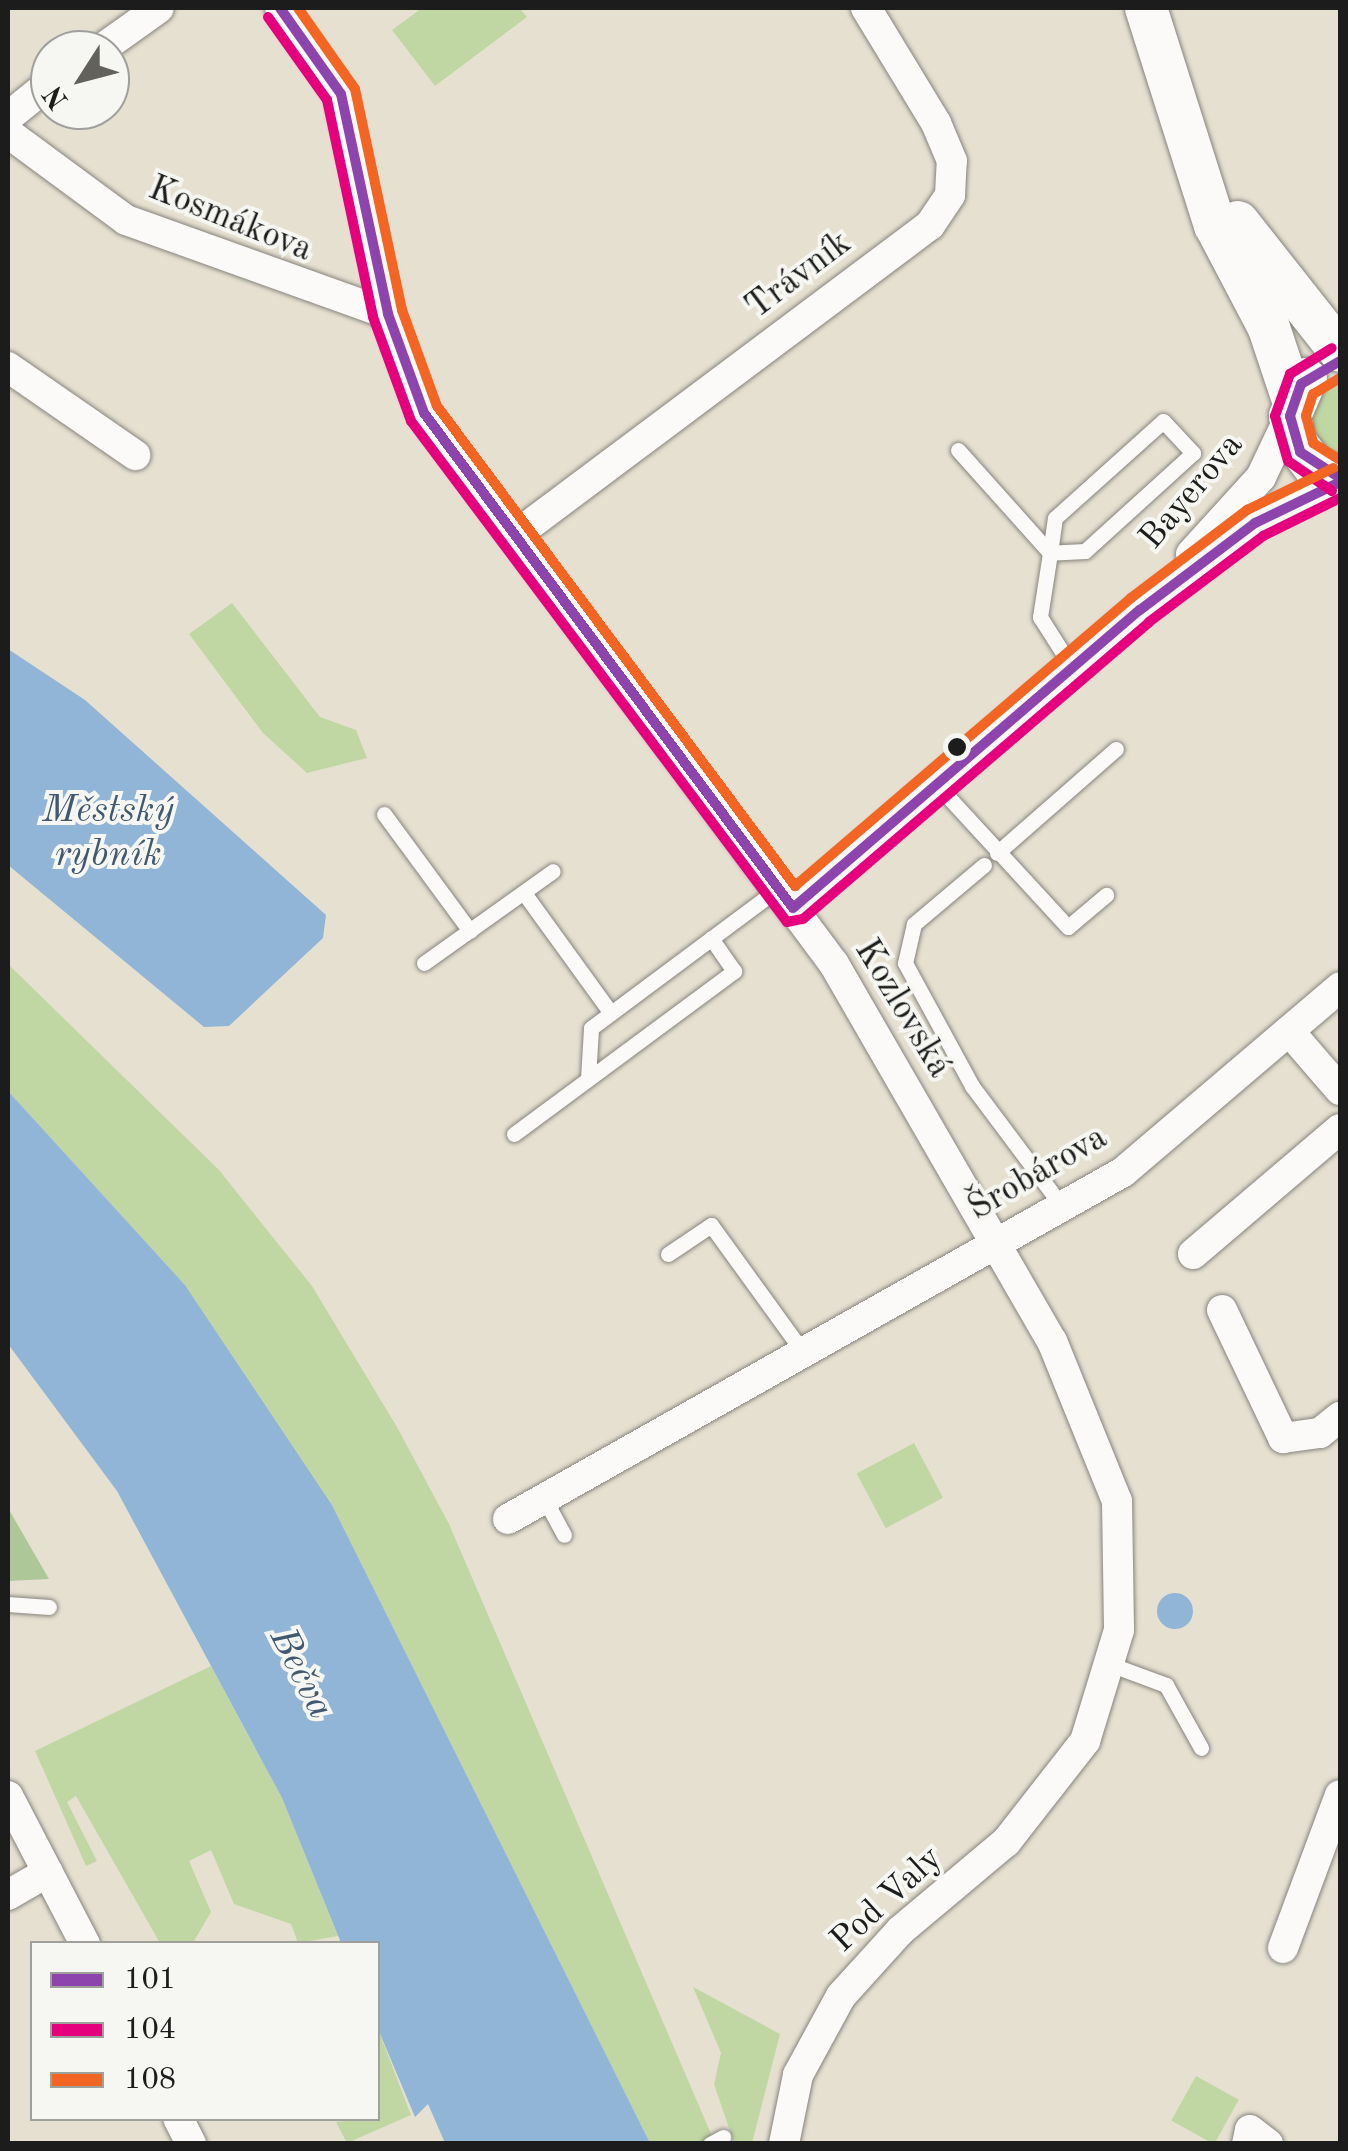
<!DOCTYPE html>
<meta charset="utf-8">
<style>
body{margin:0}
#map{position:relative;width:1348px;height:2151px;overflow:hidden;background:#e6e0d1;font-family:"Old Standard TT",serif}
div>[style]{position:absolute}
.green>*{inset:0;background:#c0d7a3;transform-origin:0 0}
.forest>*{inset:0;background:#aec799}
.water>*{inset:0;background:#91b5d7}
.round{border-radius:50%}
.roads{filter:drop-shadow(0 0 2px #87847d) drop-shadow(0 0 2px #87847d)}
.lane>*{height:15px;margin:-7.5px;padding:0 7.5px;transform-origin:7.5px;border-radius:7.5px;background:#fbfaf8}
.street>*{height:30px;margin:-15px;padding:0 15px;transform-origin:15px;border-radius:15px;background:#fbfaf8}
.secondary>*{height:42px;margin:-21px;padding:0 21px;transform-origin:21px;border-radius:21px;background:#fbfaf8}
.bus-1>*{height:10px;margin:-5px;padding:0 5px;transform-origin:5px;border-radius:5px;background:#8e44ad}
.bus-2>*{height:10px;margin:-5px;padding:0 5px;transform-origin:5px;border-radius:5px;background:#e5007d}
.bus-3>*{height:10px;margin:-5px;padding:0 5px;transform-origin:5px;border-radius:5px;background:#f26522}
.dots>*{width:28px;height:28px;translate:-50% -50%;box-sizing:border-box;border:5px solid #f6f6f2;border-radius:50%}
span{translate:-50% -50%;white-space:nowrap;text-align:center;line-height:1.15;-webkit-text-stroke:8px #f6f6f2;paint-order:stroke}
.street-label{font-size:35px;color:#1c1c1c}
.water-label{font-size:38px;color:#405971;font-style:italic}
.frame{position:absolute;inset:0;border:10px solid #1c1c1c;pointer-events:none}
.legend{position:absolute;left:30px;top:1941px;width:350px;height:180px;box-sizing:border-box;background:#f6f6f2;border:2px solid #9f9f9c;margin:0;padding:12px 18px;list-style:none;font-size:30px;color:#1c1c1c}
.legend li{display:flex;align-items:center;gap:20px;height:50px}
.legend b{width:50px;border:2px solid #9f9f9c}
.north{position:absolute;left:30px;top:30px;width:100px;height:100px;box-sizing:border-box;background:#f6f6f2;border:2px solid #9f9f9c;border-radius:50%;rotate:234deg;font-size:28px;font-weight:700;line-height:40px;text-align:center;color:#1c1c1c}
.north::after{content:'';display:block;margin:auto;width:35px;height:45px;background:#63615b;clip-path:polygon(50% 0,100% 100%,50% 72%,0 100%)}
</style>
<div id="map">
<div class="green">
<div style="clip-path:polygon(422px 8px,519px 8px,527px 17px,435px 86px,392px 30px)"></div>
<div style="clip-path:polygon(1340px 373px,1340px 459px,1315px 440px,1309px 407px)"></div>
<div style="clip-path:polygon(232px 603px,320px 717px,356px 730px,367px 758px,307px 773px,263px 733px,189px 634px)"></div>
<div style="clip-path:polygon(8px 964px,219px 1170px,312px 1286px,397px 1427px,449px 1524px,715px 2143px,650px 2143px,332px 1505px,185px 1285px,8px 1091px)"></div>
<div style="left:914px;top:1443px;width:62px;height:65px;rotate:62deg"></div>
<div style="clip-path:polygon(211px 1666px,282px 1798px,338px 1936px,298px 1943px,291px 1924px,234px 1904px,211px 1850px,189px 1861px,211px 1912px,194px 1941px,160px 1943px,76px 1796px,67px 1802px,97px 1861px,86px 1866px,35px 1751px)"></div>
<div style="clip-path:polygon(693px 1987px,780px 2034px,752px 2143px,734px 2143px,714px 2084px,721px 2053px)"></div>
<div style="clip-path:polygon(378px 2029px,411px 2115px,347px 2143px,336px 2122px,378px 2118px)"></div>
<div style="left:1196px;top:2076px;width:49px;height:51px;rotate:29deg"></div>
</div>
<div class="forest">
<div style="clip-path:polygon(8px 1508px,49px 1579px,8px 1581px)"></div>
</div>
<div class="water">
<div style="clip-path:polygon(8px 649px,85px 700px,326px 915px,323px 938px,229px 1026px,204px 1027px,8px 865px)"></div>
<div style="clip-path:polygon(8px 1091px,185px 1285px,332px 1505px,650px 2143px,445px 2143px,428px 2104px,415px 2117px,378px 2029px,378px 1944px,341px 1943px,282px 1798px,117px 1491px,8px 1344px)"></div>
<div class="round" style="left:1157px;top:1593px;width:36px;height:36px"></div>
</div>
<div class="roads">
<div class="lane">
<div style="left:1163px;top:421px;width:44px;rotate:46.8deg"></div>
<div style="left:1193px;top:453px;width:146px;rotate:137.8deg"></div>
<div style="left:1085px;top:551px;width:35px;rotate:177deg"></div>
<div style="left:1050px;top:553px;width:35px;rotate:-82deg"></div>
<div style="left:1055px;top:518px;width:145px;rotate:-41.9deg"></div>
<div style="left:958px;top:450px;width:138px;rotate:48.2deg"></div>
<div style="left:1050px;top:553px;width:65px;rotate:98.9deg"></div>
<div style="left:1040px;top:617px;width:62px;rotate:57.6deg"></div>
<div style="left:940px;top:788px;width:189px;rotate:47.4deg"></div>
<div style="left:1068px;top:927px;width:50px;rotate:-40.1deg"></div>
<div style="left:384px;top:814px;width:145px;rotate:53.7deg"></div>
<div style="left:997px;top:853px;width:158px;rotate:-41.2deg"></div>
<div style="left:984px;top:865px;width:92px;rotate:139.9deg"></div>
<div style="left:914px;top:924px;width:40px;rotate:103deg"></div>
<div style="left:905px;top:963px;width:140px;rotate:61.4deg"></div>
<div style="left:972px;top:1086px;width:149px;rotate:53.2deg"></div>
<div style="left:524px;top:893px;width:148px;rotate:54.1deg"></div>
<div style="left:424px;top:963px;width:158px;rotate:-35.5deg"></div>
<div style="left:588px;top:1079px;width:51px;rotate:-86.6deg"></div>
<div style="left:591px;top:1028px;width:231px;rotate:-36.7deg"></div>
<div style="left:514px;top:1134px;width:274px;rotate:-36.5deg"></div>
<div style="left:734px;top:971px;width:40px;rotate:-124.9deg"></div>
<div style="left:668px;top:1254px;width:52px;rotate:-34deg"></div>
<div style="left:711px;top:1225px;width:157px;rotate:54.1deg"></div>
<div style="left:544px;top:1498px;width:42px;rotate:61.6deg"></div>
<div style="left:8px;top:1604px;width:41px;rotate:4.2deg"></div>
<div style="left:1112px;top:1665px;width:58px;rotate:20.3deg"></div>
<div style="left:1166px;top:1685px;width:72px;rotate:60.9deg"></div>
<div style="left:710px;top:2144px;width:15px;rotate:-28deg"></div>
</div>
<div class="street">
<div style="left:280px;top:8px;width:105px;rotate:54.7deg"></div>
<div style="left:341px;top:94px;width:225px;rotate:77.9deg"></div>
<div style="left:388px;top:314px;width:105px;rotate:70deg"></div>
<div style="left:424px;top:413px;width:687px;rotate:53.35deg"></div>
<div style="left:834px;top:964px;width:435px;rotate:60deg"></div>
<div style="left:1052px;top:1341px;width:173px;rotate:67.9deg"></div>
<div style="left:1117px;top:1501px;width:129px;rotate:89.1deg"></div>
<div style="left:1119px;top:1630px;width:116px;rotate:107deg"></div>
<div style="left:1085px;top:1741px;width:128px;rotate:128deg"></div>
<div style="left:1006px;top:1842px;width:138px;rotate:140deg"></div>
<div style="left:900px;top:1931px;width:88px;rotate:132.2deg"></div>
<div style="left:841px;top:1996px;width:90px;rotate:118.6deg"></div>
<div style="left:798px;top:2075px;width:70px;rotate:101.5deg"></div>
<div style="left:100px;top:50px;width:72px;rotate:-35.4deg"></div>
<div style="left:8px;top:117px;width:54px;rotate:-39deg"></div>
<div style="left:8px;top:133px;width:147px;rotate:36.4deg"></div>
<div style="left:126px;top:220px;width:278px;rotate:19.7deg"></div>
<div style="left:8px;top:367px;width:155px;rotate:34.7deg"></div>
<div style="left:516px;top:535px;width:517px;rotate:-36.83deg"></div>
<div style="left:930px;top:225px;width:36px;rotate:-56deg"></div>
<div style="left:950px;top:195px;width:34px;rotate:-87deg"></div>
<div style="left:952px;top:161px;width:41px;rotate:-112.8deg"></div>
<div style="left:936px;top:123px;width:135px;rotate:-121.3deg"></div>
<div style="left:1191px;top:554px;width:104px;rotate:-47.7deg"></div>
<div style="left:1261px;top:477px;width:68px;rotate:-64.6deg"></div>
<div style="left:793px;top:908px;width:457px;rotate:-40.7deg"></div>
<div style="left:1140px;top:610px;width:144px;rotate:-37.1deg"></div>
<div style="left:1255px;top:523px;width:94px;rotate:-25.8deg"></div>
<div style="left:1289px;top:1031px;width:78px;rotate:49.2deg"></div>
<div style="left:1193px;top:1254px;width:193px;rotate:-40.4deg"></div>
<div style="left:1222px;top:1310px;width:142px;rotate:64.5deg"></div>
<div style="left:1283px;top:1438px;width:37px;rotate:-8deg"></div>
<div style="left:1320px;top:1433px;width:26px;rotate:-39deg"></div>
<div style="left:508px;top:1519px;width:706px;rotate:-29.43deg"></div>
<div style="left:1123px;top:1172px;width:285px;rotate:-40.4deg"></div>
<div style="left:8px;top:1796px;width:167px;rotate:62.5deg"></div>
<div style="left:8px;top:1895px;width:46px;rotate:-29.9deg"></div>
<div style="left:1283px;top:1948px;width:163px;rotate:-69.6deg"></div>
<div style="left:178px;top:2118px;width:29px;rotate:63deg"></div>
<div style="left:1247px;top:2144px;width:14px;rotate:-78deg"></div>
<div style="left:1250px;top:2130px;width:23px;rotate:38deg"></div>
</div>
<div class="secondary">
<div style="left:1146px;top:8px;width:228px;rotate:72.4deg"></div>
<div style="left:1215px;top:225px;width:116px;rotate:62.3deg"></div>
<div style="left:1269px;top:328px;width:76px;rotate:71.6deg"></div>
<div style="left:1238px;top:222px;width:164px;rotate:51.7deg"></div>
<div style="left:1306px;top:379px;width:40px;rotate:113.4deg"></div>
<div style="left:1290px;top:416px;width:26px;rotate:79deg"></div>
<div style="left:1295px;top:442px;width:33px;rotate:52deg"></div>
<div style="left:1315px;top:468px;width:27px;rotate:22deg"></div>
</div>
</div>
<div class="bus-1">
<div style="left:280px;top:8px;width:105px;rotate:54.7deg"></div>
<div style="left:341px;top:94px;width:225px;rotate:77.9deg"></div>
<div style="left:388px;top:314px;width:105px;rotate:70deg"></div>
<div style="left:424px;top:413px;width:617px;rotate:53.3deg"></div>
<div style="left:793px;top:908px;width:457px;rotate:-40.7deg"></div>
<div style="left:1140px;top:610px;width:144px;rotate:-37.1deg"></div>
<div style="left:1255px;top:523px;width:94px;rotate:-25.8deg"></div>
<div style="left:1340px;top:361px;width:45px;rotate:149.5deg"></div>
<div style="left:1301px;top:384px;width:34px;rotate:109deg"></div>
<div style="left:1290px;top:416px;width:37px;rotate:74deg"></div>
<div style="left:1300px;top:452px;width:48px;rotate:33deg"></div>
</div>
<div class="bus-2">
<div style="left:268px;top:17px;width:102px;rotate:54.6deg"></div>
<div style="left:327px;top:100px;width:222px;rotate:78deg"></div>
<div style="left:373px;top:317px;width:111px;rotate:69.9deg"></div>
<div style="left:411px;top:421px;width:626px;rotate:53.11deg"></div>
<div style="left:787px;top:922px;width:16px;rotate:-11deg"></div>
<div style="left:803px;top:919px;width:456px;rotate:-40.6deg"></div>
<div style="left:1149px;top:622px;width:143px;rotate:-37deg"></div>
<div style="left:1263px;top:536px;width:86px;rotate:-26.3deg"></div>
<div style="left:1332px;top:491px;width:53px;rotate:-145.7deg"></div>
<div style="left:1288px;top:461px;width:47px;rotate:-106.1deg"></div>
<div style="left:1275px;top:416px;width:45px;rotate:-70.3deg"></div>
<div style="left:1290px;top:374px;width:49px;rotate:-31.8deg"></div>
</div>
<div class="bus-3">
<div style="left:298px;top:8px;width:99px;rotate:54.9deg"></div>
<div style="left:355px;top:89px;width:226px;rotate:78deg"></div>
<div style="left:402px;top:310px;width:102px;rotate:70deg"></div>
<div style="left:437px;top:406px;width:599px;rotate:53.28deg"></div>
<div style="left:795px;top:886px;width:443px;rotate:-40.6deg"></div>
<div style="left:1131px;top:598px;width:146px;rotate:-37.2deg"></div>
<div style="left:1247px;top:510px;width:96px;rotate:-26deg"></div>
<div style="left:1340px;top:378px;width:31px;rotate:149deg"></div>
<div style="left:1313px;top:394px;width:23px;rotate:108deg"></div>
<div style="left:1306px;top:416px;width:28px;rotate:75deg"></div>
<div style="left:1313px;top:443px;width:32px;rotate:32deg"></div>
</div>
<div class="dots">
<div style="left:957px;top:747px;background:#1c1c1c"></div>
</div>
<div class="street-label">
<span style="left:230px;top:220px;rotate:22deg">Kosmákova</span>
<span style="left:799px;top:276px;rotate:-37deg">Trávník</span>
<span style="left:1192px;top:492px;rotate:-50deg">Bayerova</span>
<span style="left:902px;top:1009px;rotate:59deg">Kozlovská</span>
<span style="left:1038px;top:1174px;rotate:-30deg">Šrobárova</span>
<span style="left:887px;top:1900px;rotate:-43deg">Pod Valy</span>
</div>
<div class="water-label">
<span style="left:108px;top:834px">Městský<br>rybník</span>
<span style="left:300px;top:1674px;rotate:63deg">Bečva</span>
</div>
<div class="frame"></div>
<ul class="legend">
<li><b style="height:12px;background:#8e44ad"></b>101</li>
<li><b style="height:12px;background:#e5007d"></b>104</li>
<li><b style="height:12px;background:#f26522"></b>108</li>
</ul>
<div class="north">N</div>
</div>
